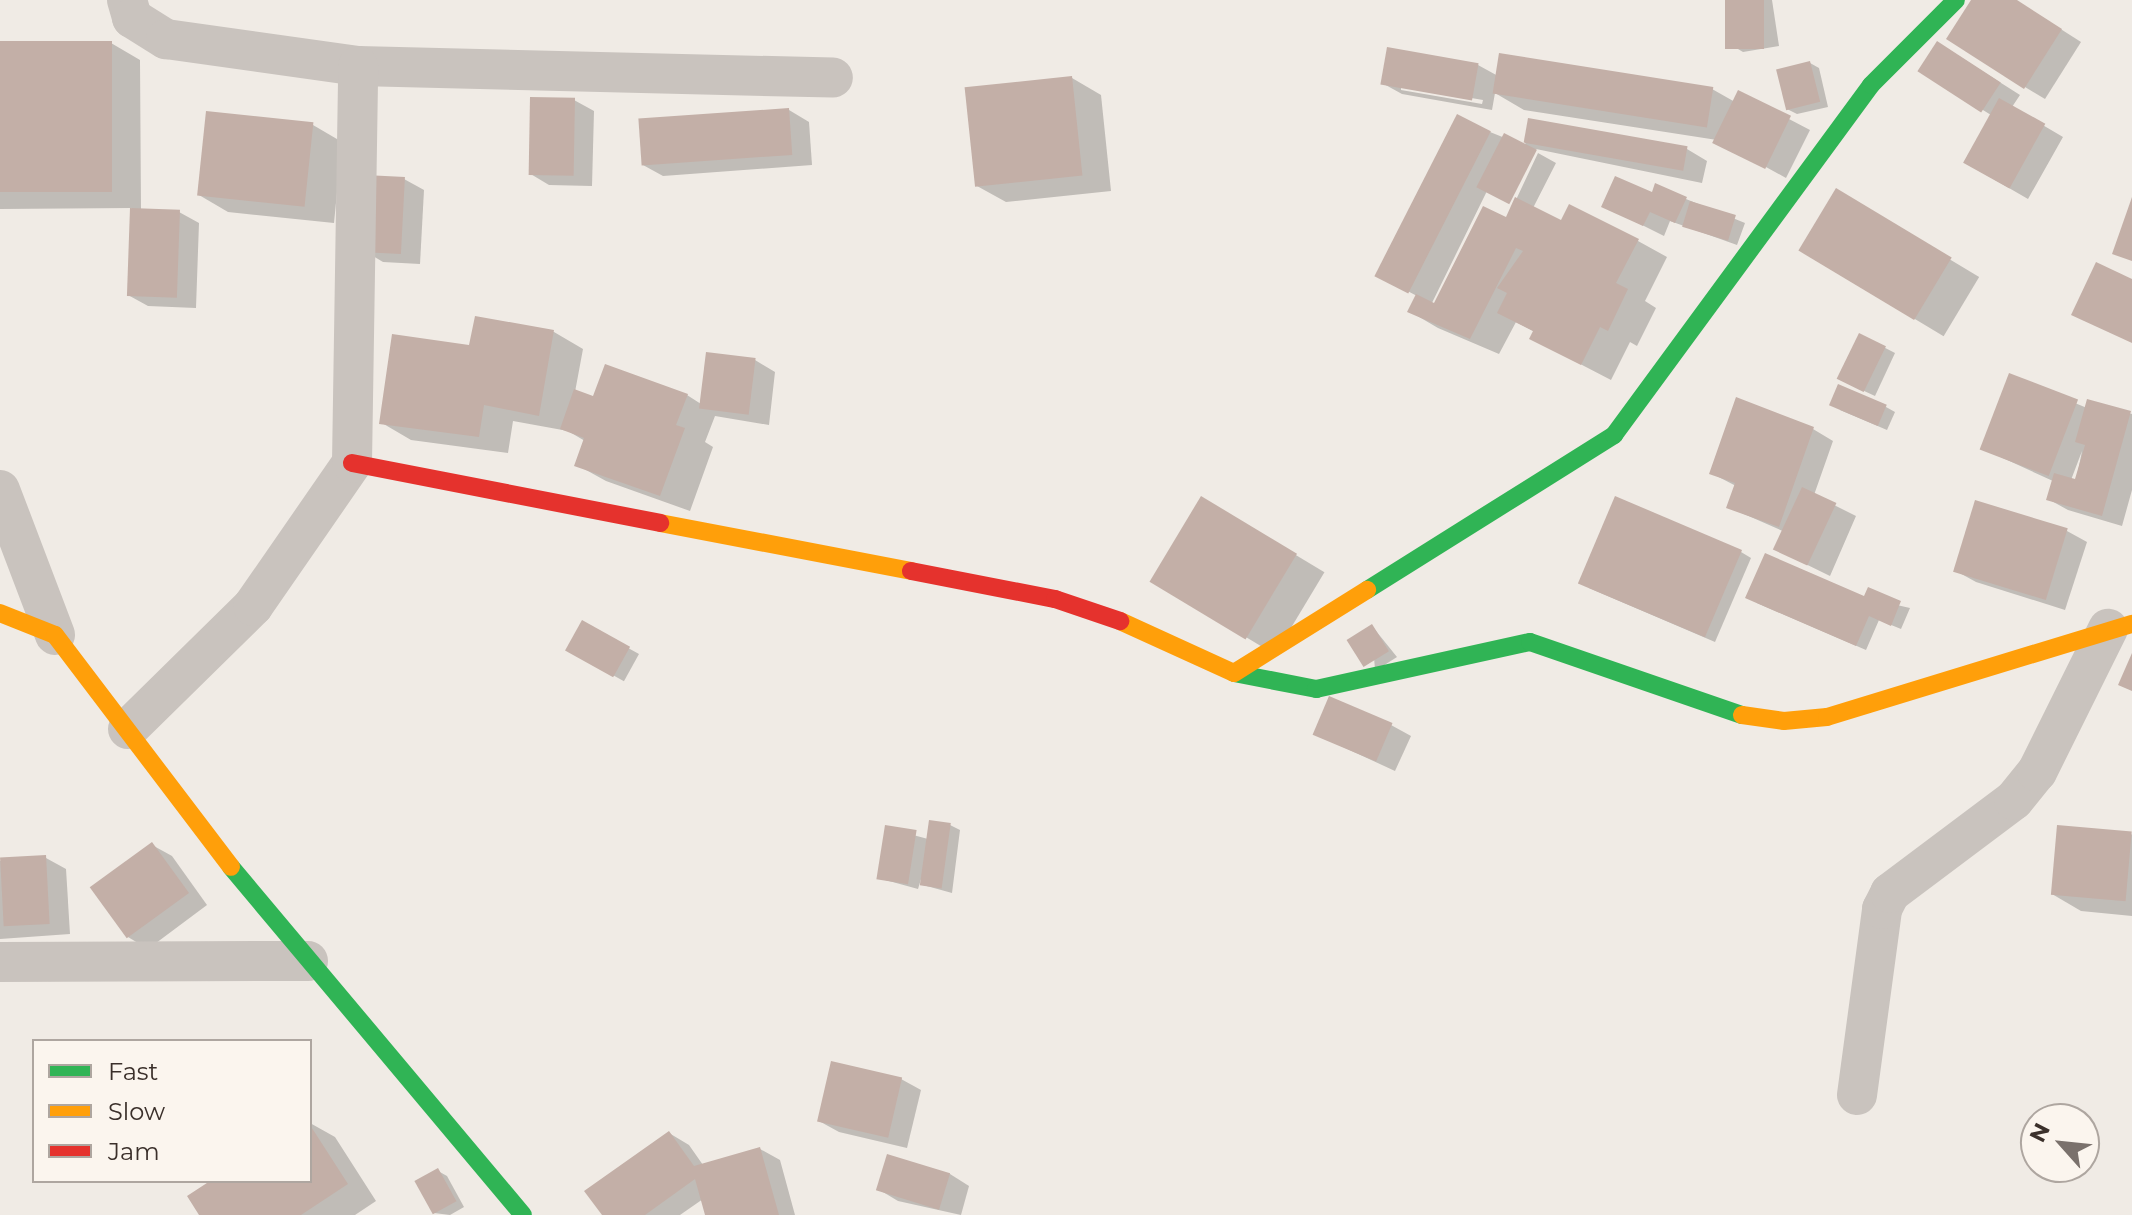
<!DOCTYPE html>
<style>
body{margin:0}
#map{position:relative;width:2132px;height:1215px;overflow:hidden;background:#f0ebe5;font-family:Montserrat,sans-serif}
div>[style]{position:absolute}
.shadow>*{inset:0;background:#0003;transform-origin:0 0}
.building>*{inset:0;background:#c3afa7;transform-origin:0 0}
.street>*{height:40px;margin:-20px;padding:0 20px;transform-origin:20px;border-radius:20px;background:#c9c3be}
.fast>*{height:18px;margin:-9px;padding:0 9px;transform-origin:9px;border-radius:9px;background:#30b455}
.slow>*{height:18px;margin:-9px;padding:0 9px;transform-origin:9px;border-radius:9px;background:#ff9f0a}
.jam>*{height:18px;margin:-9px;padding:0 9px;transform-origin:9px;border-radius:9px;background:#e5322d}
span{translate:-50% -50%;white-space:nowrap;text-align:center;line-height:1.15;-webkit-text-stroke:6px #fbf5ee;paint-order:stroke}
.legend{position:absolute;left:32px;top:1039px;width:280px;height:144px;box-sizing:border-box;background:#fbf5ee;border:2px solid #aea6a0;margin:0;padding:10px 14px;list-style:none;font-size:24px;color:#3b302b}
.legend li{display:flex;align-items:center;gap:16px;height:40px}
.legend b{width:40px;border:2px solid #aea6a0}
.north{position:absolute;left:2020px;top:1103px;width:80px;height:80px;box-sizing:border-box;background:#fbf5ee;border:2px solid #aea6a0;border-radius:50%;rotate:297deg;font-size:22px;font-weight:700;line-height:32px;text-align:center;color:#3b302b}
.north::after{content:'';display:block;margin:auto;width:28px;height:36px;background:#7a716c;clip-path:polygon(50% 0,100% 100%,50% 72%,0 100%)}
</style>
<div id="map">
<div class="shadow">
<div style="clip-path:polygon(1727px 0,1772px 0,1779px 46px,1743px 52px,1733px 46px)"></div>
<div style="clip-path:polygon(2015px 0,2081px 42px,2045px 99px,2025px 87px)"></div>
<div style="clip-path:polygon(111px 43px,140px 60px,141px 211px,179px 212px,199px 223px,196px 308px,148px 306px,128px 295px,132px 208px,0 209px,0 44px)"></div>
<div style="clip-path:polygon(1957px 55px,2020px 95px,2012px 107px,2063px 137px,2028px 199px,1964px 162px,1991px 115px,1920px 71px)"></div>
<div style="clip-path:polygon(1810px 63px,1819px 68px,1828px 107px,1797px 114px,1787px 109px)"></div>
<div style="clip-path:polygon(evenodd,1478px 65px,1498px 76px,1712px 89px,1735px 102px,1739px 93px,1810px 130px,1786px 178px,1717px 140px,1524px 110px,1495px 93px,1492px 110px,1402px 94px,1382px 83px,1478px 65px,1401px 86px,1483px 100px,1482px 104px,1401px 90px,1401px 86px)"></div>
<div style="clip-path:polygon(1072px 78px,1101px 95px,1111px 191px,1006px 202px,977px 186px)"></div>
<div style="clip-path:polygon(574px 100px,594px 111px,592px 186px,549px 185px,529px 173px)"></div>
<div style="clip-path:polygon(789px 110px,809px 122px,812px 165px,663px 176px,643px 165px)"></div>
<div style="clip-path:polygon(1529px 120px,1687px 149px,1707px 161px,1702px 183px,1536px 149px,1487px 191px,1428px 311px,1507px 219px,1538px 153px,1556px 163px,1533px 208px,1562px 223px,1638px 241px,1667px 257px,1645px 301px,1656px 308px,1637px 346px,1630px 342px,1611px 380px,1532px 339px,1535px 332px,1516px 322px,1499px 354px,1438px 328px,1409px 311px,1417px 296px,1400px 287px,1490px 132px,1525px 146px)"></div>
<div style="clip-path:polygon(313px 125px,342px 142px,334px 223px,228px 212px,199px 195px)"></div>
<div style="clip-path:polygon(404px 179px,424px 190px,420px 264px,383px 262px,363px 250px)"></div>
<div style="left:1836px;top:191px;width:167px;height:69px;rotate:31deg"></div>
<div style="clip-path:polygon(1653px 195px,1686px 199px,1745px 223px,1737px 245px,1670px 221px,1664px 236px,1604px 206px)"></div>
<div style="clip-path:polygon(477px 319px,554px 332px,583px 349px,575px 392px,594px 398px,687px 395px,701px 404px,755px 360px,775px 372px,769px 425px,715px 416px,705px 442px,713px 447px,690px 511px,606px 481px,577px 465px,585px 441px,568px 431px,513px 421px,508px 453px,411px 440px,382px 423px,471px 347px)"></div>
<div style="clip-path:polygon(1860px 335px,1895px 353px,1875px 396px,1849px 384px)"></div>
<div style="clip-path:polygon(evenodd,2010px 376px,2087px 408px,2088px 402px,2132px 414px,2132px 490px,2122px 526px,2068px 510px,2048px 499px,2053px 481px,1981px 448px,2010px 376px,2082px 451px,2076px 481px,2071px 480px,2082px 451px)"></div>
<div style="clip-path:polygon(1886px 407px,1895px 412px,1887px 430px,1840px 410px)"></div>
<div style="clip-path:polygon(1813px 429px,1833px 441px,1814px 495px,1856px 516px,1830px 576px,1777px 550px,1785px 532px,1728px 507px,1736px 486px,1711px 473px)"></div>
<div style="left:1201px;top:498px;width:144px;height:96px;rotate:31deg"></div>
<div style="clip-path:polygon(2067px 531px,2087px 542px,2065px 610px,1976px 582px,1956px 571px)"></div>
<div style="clip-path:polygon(1741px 552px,1751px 558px,1715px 642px,1589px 588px)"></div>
<div style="clip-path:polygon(1866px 598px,1910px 608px,1901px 629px,1879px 620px,1866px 650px,1757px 603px)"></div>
<div style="left:583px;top:623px;width:64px;height:31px;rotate:29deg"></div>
<div style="clip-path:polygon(1372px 626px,1397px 657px,1375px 671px)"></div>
<div style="clip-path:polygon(1391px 725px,1411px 736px,1395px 771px,1315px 734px)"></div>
<div style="clip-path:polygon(950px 825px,960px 830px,952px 893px,923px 885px,925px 866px,918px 889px,878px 878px,887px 828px,928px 839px)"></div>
<div style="clip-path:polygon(2132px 834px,2132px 916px,2081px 911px,2052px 894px)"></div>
<div style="clip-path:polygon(152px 845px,172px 856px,207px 905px,148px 949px,128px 937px)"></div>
<div style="clip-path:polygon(46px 858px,66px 869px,70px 934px,0 939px,0 861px)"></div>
<div style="clip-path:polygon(901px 1079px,921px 1090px,907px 1148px,839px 1132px,819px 1121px)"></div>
<div style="clip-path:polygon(310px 1123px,335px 1137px,376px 1201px,355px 1215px,201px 1215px,214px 1181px,310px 1181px)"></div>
<div style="clip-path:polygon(669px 1133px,689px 1145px,703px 1165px,760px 1149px,780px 1160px,795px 1215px,707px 1215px,703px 1199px,680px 1215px,604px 1215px)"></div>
<div style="clip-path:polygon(438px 1171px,447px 1176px,464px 1207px,450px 1215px,434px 1213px)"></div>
<div style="clip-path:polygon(950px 1174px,969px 1186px,961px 1215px,898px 1201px,878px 1189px)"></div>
</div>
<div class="building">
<div style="left:1725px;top:0;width:39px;height:49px"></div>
<div style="clip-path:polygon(1971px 0,2017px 0,2062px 29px,2024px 89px,1946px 39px)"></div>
<div style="left:112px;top:41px;width:151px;height:112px;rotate:90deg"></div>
<div style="left:1937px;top:41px;width:76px;height:36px;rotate:33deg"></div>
<div style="left:1387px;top:47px;width:93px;height:38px;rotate:10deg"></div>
<div style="left:1499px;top:53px;width:217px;height:41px;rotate:9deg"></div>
<div style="left:1810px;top:61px;width:42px;height:35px;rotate:76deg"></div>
<div style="left:1072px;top:76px;width:100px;height:108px;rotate:84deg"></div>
<div style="left:1738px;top:90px;width:59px;height:59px;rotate:26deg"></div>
<div style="left:530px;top:97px;width:45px;height:78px;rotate:1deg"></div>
<div style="left:1999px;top:98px;width:53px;height:74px;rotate:29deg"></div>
<div style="left:789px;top:108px;width:47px;height:151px;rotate:86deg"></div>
<div style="left:206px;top:111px;width:108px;height:85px;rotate:6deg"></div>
<div style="left:1457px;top:114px;width:38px;height:182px;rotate:27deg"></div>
<div style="left:1528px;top:118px;width:162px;height:25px;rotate:10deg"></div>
<div style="left:1504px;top:133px;width:37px;height:61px;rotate:27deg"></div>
<div style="left:365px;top:175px;width:40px;height:77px;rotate:3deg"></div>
<div style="clip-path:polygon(1615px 176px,1652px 192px,1655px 183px,1687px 197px,1675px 223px,1650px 212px,1643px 226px,1601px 207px)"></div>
<div style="left:1836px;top:188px;width:135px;height:73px;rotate:31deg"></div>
<div style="clip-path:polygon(1515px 197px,1561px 220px,1569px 204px,1639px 239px,1616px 283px,1628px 289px,1608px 331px,1600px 327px,1581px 365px,1529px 339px,1533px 331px,1497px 313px,1507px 293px,1497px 288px,1523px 251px,1516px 248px,1470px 339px,1407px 312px,1416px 294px,1434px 303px,1483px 206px,1506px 217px)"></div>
<div style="clip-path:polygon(2132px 197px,2132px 261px,2112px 254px)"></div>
<div style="left:1690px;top:201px;width:48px;height:27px;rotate:17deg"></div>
<div style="left:130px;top:208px;width:50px;height:88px;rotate:2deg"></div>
<div style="clip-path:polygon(2096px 262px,2132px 279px,2132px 343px,2071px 315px)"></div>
<div style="clip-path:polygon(475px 316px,554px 330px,539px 416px,484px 405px,479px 437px,379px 424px,392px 334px,469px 345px)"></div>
<div style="left:1859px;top:333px;width:30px;height:51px;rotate:26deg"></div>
<div style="left:706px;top:352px;width:50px;height:57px;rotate:7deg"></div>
<div style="clip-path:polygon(605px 364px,688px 394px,676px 425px,685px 428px,660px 496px,574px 466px,584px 438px,560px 429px,574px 389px,593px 396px)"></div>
<div style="left:2009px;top:373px;width:74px;height:82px;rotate:21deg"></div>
<div style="left:1838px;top:384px;width:53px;height:23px;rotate:23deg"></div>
<div style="clip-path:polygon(1736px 397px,1814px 427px,1779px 527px,1726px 508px,1735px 483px,1709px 474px)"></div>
<div style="clip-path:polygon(2087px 399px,2131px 411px,2102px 516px,2046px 500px,2054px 473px,2075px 479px,2085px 445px,2075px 442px)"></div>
<div style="left:1802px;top:487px;width:38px;height:69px;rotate:25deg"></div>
<div style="left:1201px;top:496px;width:112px;height:100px;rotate:31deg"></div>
<div style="left:1615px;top:496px;width:138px;height:95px;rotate:23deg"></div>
<div style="left:1975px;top:500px;width:97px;height:75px;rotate:17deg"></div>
<div style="clip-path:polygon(1765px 553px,1864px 596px,1868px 587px,1901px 601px,1891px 626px,1869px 616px,1856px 646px,1745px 598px)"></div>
<div style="left:582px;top:620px;width:55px;height:35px;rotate:29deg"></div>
<div style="left:1372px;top:624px;width:32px;height:30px;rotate:58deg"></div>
<div style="clip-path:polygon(2132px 653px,2132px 691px,2118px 685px)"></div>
<div style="left:1329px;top:696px;width:69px;height:42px;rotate:23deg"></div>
<div style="left:929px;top:820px;width:22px;height:66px;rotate:8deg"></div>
<div style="left:885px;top:825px;width:32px;height:55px;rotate:9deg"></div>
<div style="left:2057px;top:825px;width:75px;height:70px;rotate:5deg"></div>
<div style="left:152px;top:842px;width:63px;height:77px;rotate:54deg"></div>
<div style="left:46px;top:855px;width:69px;height:46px;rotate:87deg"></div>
<div style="left:831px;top:1061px;width:73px;height:62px;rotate:13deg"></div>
<div style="clip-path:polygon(310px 1125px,348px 1184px,301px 1215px,199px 1215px,187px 1196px,210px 1181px,310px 1181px)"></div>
<div style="clip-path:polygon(669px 1131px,694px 1166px,760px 1147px,779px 1215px,705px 1215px,695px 1179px,645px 1215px,602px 1215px,584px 1191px)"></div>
<div style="left:887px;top:1154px;width:66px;height:38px;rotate:17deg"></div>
<div style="left:438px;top:1168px;width:38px;height:27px;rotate:61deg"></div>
</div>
<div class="street">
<div style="left:127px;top:0;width:19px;rotate:74deg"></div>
<div style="left:132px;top:18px;width:40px;rotate:32deg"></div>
<div style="left:166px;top:39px;width:194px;rotate:8deg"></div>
<div style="left:358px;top:66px;width:475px;rotate:1.4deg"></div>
<div style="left:0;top:490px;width:155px;rotate:69.2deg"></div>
<div style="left:128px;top:729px;width:175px;rotate:-44.5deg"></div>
<div style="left:253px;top:606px;width:174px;rotate:-55.3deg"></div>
<div style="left:352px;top:463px;width:397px;rotate:-89.1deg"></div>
<div style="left:0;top:962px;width:308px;rotate:-0.2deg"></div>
<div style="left:1857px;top:1095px;width:188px;rotate:-82.3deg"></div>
<div style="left:1882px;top:909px;width:18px;rotate:-63deg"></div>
<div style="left:1890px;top:893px;width:155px;rotate:-36.9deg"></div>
<div style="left:2014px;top:800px;width:36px;rotate:-51deg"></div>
<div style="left:2037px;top:772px;width:160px;rotate:-63.6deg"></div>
</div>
<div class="fast">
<div style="left:1367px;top:590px;width:292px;rotate:-32.1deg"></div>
<div style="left:1614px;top:435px;width:434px;rotate:-53.7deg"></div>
<div style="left:1871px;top:85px;width:120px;rotate:-45deg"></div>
<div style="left:1234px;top:673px;width:84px;rotate:11deg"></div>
<div style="left:1316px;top:689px;width:219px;rotate:-12.4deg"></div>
<div style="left:1530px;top:642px;width:224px;rotate:19deg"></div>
<div style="left:231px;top:867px;width:454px;rotate:50deg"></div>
</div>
<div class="slow">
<div style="left:660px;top:523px;width:256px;rotate:10.8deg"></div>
<div style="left:0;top:613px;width:59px;rotate:21.8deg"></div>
<div style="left:55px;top:635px;width:291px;rotate:52.8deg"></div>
<div style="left:1120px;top:621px;width:125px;rotate:24.5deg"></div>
<div style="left:1234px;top:673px;width:157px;rotate:-32deg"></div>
<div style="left:1742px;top:715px;width:42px;rotate:8.1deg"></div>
<div style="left:1784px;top:721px;width:43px;rotate:-5.3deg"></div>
<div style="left:1827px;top:717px;width:319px;rotate:-17deg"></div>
</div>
<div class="jam">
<div style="left:352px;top:463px;width:314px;rotate:11deg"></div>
<div style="left:911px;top:571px;width:147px;rotate:11deg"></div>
<div style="left:1055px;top:599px;width:69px;rotate:18.7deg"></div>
</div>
<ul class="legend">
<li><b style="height:10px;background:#30b455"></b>Fast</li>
<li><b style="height:10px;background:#ff9f0a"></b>Slow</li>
<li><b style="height:10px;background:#e5322d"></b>Jam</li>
</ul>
<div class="north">N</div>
</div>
